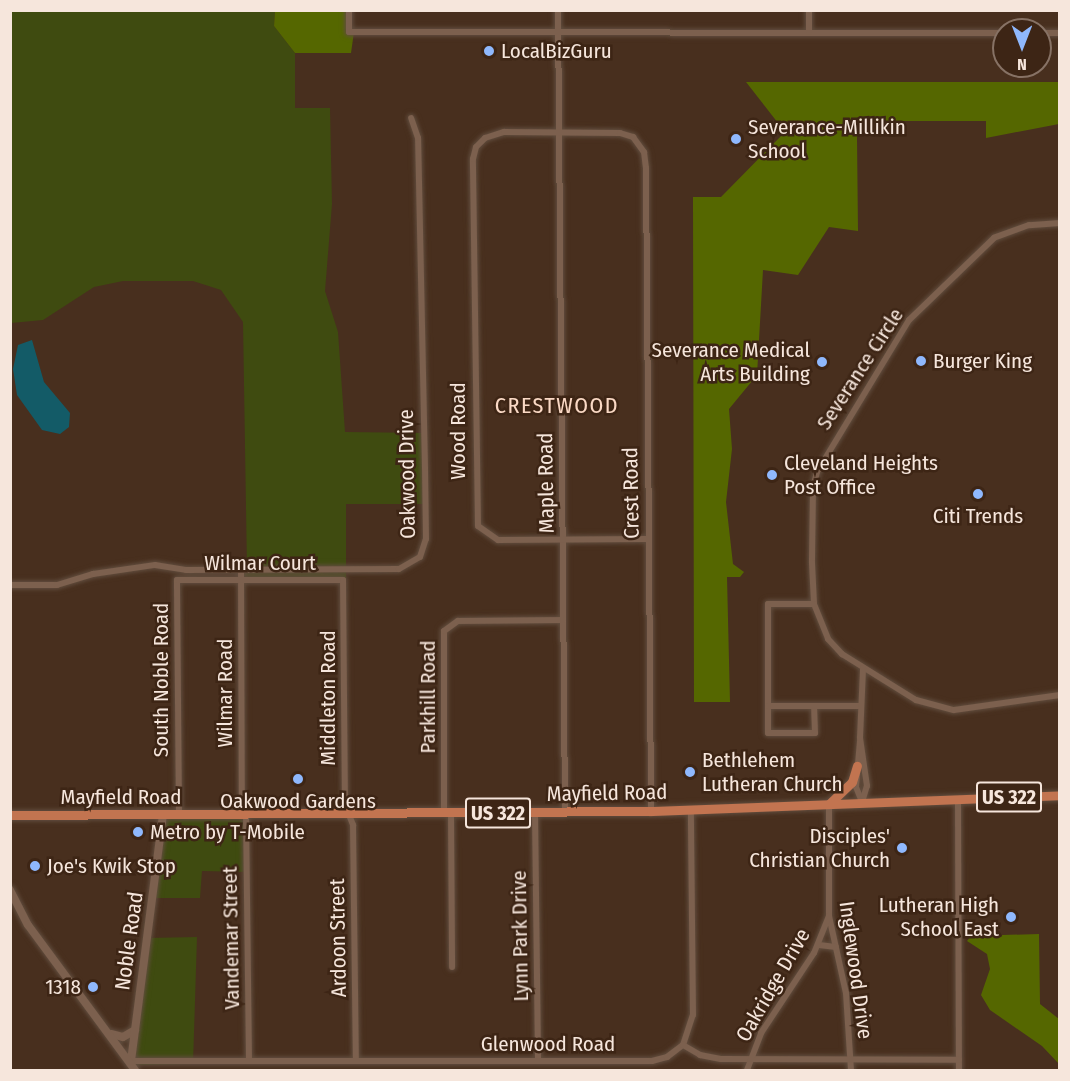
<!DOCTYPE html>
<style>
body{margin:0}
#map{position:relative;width:1070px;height:1081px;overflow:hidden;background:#482f1e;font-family:"Fira Sans Condensed",sans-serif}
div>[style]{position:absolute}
.green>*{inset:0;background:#3f4b10}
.forest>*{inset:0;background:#556700}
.water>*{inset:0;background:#135b67}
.roads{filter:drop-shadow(0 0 2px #614d3e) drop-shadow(0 0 2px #614d3e)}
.minor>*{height:6px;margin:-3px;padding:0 3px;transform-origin:3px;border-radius:3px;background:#7c604e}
.tertiary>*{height:8px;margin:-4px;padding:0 4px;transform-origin:4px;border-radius:4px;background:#7c604e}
.secondary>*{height:8px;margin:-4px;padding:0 4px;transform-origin:4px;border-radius:4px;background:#7c604e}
.primary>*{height:9px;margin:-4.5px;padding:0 4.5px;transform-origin:4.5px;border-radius:4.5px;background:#c27450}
.dots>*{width:16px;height:16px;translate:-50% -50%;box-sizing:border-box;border:3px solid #3d2515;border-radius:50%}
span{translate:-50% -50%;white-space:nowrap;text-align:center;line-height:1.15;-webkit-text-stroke:5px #3d2515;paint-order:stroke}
.shield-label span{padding:2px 4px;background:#3d2515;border:2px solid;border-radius:4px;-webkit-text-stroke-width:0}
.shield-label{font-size:20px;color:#f6e6dc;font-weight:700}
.poi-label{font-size:21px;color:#f6e6dc}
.left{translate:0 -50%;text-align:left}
.right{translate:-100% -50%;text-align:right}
.street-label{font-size:21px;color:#f6e6dc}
.neighbourhood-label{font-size:22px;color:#fad9c5;letter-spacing:1.5px}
.frame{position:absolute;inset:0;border:12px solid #f6e6dc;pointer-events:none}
.north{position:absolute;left:992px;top:18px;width:60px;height:60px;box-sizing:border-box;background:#3d2515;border:2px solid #877265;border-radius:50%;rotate:180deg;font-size:16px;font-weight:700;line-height:24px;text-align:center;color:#f6e6dc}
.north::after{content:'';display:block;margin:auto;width:21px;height:27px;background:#8fb8fd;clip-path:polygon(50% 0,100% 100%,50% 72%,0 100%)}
</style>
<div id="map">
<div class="green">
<div style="clip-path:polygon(11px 11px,275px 11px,274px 26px,295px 53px,295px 108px,330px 108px,332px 204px,325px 291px,338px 332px,345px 432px,426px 433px,427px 504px,346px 504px,346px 582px,241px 580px,241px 570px,247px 569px,243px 322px,221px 290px,193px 281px,123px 281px,94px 287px,43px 320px,11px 323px)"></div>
<div style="clip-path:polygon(163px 815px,246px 815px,247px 872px,202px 871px,200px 898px,153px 898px)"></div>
<div style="clip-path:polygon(197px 937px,193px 1064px,133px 1065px,147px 938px)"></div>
</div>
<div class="forest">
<div style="clip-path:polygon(275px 11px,349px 11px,349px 31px,354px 32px,351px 53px,295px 53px,274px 26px)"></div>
<div style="clip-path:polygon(746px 82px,1059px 82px,1059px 124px,986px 138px,986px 121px,888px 121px,857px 137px,858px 231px,829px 227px,798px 275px,763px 270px,757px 375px,729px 409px,732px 449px,726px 502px,733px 564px,744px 572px,740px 577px,727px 577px,730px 702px,694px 702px,693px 197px,721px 197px,785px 132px)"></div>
<div style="clip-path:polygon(1039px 934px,1040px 1004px,1059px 1019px,1059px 1064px,1042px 1046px,990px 1010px,981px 995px,990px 969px,987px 954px,967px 941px,971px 936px)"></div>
</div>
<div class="water">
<div style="clip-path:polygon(32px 340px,44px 382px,70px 413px,69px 427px,60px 434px,42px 430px,17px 395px,13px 369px,18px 345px)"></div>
</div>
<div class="roads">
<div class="minor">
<div style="left:349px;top:10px;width:22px;rotate:90deg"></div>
<div style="left:349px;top:32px;width:655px;rotate:0.09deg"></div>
<div style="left:558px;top:10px;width:802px;rotate:89.5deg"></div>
<div style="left:809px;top:10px;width:22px;rotate:90deg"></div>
<div style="left:1040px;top:33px;width:20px"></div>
<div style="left:1060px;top:223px;width:31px;rotate:176deg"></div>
<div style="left:1029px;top:225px;width:37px;rotate:160deg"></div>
<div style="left:994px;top:238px;width:118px;rotate:136deg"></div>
<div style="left:909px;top:320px;width:178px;rotate:121.2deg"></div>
<div style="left:817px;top:472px;width:16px;rotate:104deg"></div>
<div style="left:813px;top:488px;width:75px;rotate:90.8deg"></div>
<div style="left:812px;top:563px;width:41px;rotate:87.2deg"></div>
<div style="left:814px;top:604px;width:38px;rotate:68deg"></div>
<div style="left:828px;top:639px;width:21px;rotate:47deg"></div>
<div style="left:842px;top:654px;width:87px;rotate:31.9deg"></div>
<div style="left:916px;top:700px;width:39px;rotate:15deg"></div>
<div style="left:954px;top:710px;width:107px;rotate:-8.1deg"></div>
<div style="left:648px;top:539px;width:150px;rotate:179.6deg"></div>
<div style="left:498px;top:540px;width:24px;rotate:-145deg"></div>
<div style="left:478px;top:526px;width:367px;rotate:-90.8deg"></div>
<div style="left:473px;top:159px;width:12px;rotate:-76deg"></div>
<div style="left:476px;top:147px;width:13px;rotate:-45deg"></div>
<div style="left:485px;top:138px;width:20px;rotate:-18deg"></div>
<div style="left:504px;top:132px;width:116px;rotate:0.5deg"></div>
<div style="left:620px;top:133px;width:14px;rotate:17deg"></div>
<div style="left:633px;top:137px;width:19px;rotate:54deg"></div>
<div style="left:644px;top:152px;width:16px;rotate:83deg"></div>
<div style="left:646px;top:168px;width:643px;rotate:89.55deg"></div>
<div style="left:241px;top:570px;width:245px;rotate:89.8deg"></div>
<div style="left:10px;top:585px;width:47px"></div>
<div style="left:57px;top:585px;width:38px;rotate:-17deg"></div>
<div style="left:93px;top:574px;width:63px;rotate:-8.3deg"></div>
<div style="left:155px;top:565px;width:31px;rotate:9deg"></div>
<div style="left:186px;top:570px;width:213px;rotate:-0.3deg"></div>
<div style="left:399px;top:569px;width:24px;rotate:-30deg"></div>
<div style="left:420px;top:557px;width:19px;rotate:-72deg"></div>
<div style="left:426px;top:539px;width:71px;rotate:-90.8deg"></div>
<div style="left:425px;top:468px;width:330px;rotate:-91.2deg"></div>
<div style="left:418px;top:138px;width:21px;rotate:-109deg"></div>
<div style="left:814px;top:604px;width:46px;rotate:180deg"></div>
<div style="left:768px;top:604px;width:129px;rotate:90deg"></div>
<div style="left:768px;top:733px;width:47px"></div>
<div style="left:815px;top:733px;width:27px;rotate:-92deg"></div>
<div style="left:768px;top:706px;width:92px"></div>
<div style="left:860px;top:741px;width:46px;rotate:95deg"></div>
<div style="left:856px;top:787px;width:16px;rotate:68deg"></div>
<div style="left:958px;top:799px;width:271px;rotate:89.8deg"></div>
<div style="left:862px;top:802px;width:17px;rotate:-73deg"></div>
<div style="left:867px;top:786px;width:49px;rotate:-98.3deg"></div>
<div style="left:860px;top:738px;width:70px;rotate:-87.5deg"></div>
<div style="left:829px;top:803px;width:113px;rotate:90deg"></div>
<div style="left:829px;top:916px;width:79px;rotate:77.6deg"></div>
<div style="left:846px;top:993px;width:77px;rotate:86.3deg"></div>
<div style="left:535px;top:812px;width:248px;rotate:89.3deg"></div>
<div style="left:444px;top:813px;width:182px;rotate:-90deg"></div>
<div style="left:444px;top:631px;width:17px;rotate:-36deg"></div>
<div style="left:458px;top:621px;width:105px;rotate:-0.5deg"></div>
<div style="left:451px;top:813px;width:154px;rotate:89.6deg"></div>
<div style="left:179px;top:815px;width:235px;rotate:-90.5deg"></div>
<div style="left:177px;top:580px;width:166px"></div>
<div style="left:343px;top:580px;width:225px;rotate:89.5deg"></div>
<div style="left:345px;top:805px;width:22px;rotate:68deg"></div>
<div style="left:353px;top:825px;width:236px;rotate:89.3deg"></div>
<div style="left:246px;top:815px;width:246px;rotate:89.3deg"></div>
<div style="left:819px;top:945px;width:17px;rotate:7deg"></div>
<div style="left:683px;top:1045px;width:32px;rotate:-72deg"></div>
<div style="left:693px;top:1015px;width:205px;rotate:-90.6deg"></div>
<div style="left:131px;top:1061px;width:521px"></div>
<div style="left:652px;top:1061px;width:16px;rotate:-15deg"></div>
<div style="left:667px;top:1057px;width:20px;rotate:-37deg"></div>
<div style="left:683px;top:1045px;width:20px;rotate:30deg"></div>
<div style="left:700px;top:1055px;width:21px;rotate:11deg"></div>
<div style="left:721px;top:1059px;width:238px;rotate:0.2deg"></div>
<div style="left:747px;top:1070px;width:40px;rotate:-69deg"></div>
<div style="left:761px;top:1033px;width:96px;rotate:-56.5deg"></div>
<div style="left:814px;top:953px;width:40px;rotate:-68deg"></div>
</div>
<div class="tertiary">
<div style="left:111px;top:1034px;width:12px;rotate:14deg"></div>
<div style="left:123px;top:1037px;width:14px;rotate:-30deg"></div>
<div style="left:131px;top:1061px;width:248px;rotate:-82.6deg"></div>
</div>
<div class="secondary">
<div style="left:10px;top:890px;width:39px;rotate:63deg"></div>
<div style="left:28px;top:925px;width:180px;rotate:53.6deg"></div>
</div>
<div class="primary">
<div style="left:830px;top:803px;width:30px;rotate:-44deg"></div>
<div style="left:852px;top:782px;width:17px;rotate:-73deg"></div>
<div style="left:10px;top:815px;width:641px;rotate:-0.36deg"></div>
<div style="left:651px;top:811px;width:409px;rotate:-2.2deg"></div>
</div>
</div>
<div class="dots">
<div style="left:489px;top:51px;background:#8fb8fd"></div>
<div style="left:736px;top:139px;background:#8fb8fd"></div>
<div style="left:921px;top:361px;background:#8fb8fd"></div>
<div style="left:822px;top:362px;background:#8fb8fd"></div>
<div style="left:772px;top:475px;background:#8fb8fd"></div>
<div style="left:978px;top:494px;background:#8fb8fd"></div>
<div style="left:690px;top:772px;background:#8fb8fd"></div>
<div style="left:298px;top:779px;background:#8fb8fd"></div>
<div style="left:138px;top:832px;background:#8fb8fd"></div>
<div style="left:902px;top:848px;background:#8fb8fd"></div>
<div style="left:35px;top:866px;background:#8fb8fd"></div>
<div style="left:1011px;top:917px;background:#8fb8fd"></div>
<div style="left:93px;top:987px;background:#8fb8fd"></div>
</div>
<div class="shield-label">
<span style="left:1009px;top:797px">US 322</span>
<span style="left:498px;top:813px">US 322</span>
</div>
<div class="poi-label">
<span class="left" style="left:501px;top:51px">LocalBizGuru</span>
<span class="left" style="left:748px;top:139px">Severance-Millikin<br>School</span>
<span class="right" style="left:810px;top:362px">Severance Medical<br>Arts Building</span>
<span class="left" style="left:933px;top:361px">Burger King</span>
<span class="left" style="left:784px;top:475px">Cleveland Heights<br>Post Office</span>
<span style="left:978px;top:516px">Citi Trends</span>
<span class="left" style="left:702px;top:772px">Bethlehem<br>Lutheran Church</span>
<span style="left:298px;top:801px">Oakwood Gardens</span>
<span class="left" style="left:150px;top:832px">Metro by T-Mobile</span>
<span class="right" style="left:890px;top:848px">Disciples'<br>Christian Church</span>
<span class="left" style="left:47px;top:866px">Joe's Kwik Stop</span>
<span class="right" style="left:999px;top:917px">Lutheran High<br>School East</span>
<span class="right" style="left:81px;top:987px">1318</span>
</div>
<div class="street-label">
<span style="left:860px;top:369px;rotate:-57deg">Severance Circle</span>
<span style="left:458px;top:431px;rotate:-90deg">Wood Road</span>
<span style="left:407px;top:474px;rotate:-91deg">Oakwood Drive</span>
<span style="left:546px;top:483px;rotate:-91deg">Maple Road</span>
<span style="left:631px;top:493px;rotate:-91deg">Crest Road</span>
<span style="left:260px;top:563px">Wilmar Court</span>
<span style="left:161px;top:680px;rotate:-90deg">South Noble Road</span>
<span style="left:225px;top:693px;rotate:-90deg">Wilmar Road</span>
<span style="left:428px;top:697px;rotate:-90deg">Parkhill Road</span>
<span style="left:328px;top:698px;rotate:-90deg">Middleton Road</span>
<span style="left:607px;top:793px;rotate:-1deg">Mayfield Road</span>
<span style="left:121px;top:797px">Mayfield Road</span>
<span style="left:520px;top:936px;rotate:-91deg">Lynn Park Drive</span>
<span style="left:231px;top:938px;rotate:-91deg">Vandemar Street</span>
<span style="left:338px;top:938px;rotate:-91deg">Ardoon Street</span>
<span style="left:129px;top:941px;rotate:-82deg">Noble Road</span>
<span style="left:856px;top:970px;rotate:82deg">Inglewood Drive</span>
<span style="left:773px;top:985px;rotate:-60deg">Oakridge Drive</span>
<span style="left:548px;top:1044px">Glenwood Road</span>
</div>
<div class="neighbourhood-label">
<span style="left:557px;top:406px">CRESTWOOD</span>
</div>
<div class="frame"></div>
<div class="north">N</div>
</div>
